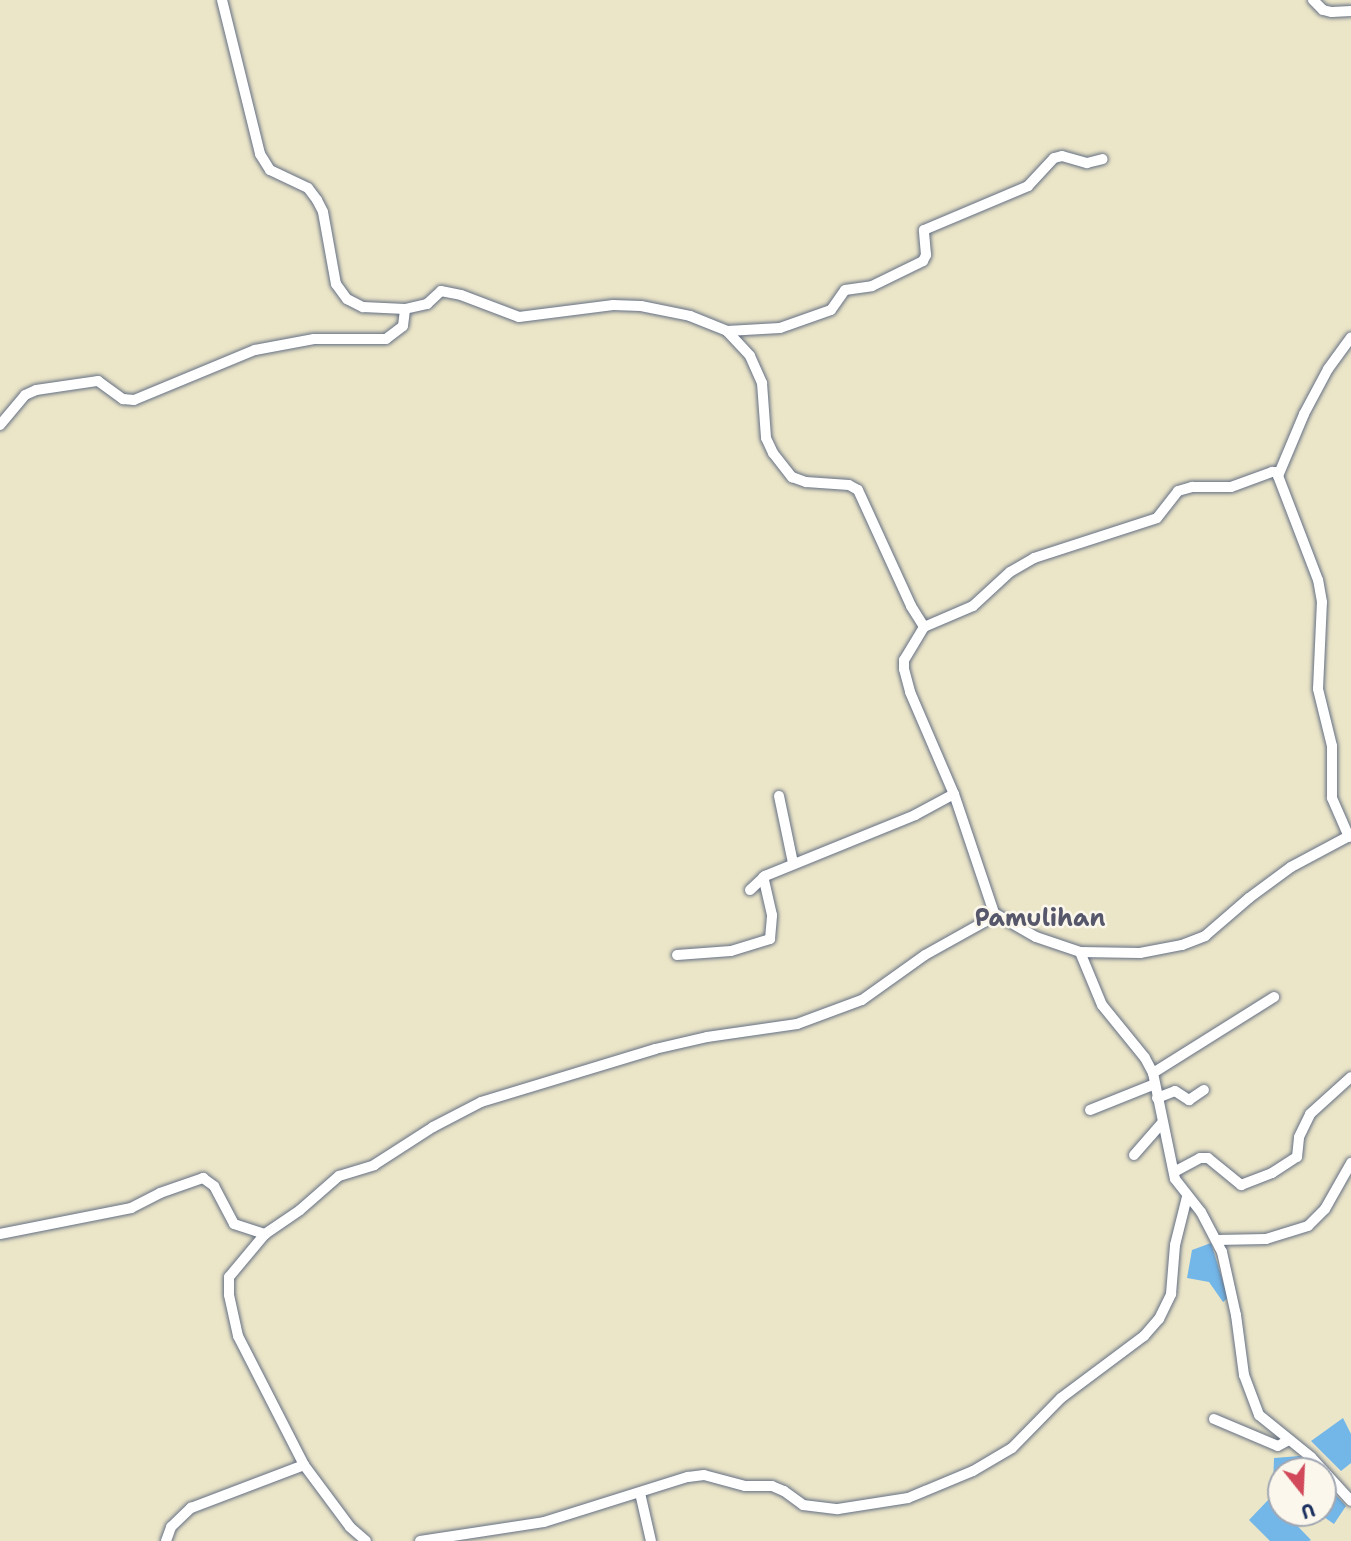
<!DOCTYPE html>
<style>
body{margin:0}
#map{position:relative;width:1351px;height:1541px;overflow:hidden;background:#ece6c8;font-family:"Shantell Sans",sans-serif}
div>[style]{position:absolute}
.water>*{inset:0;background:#73b6e8}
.roads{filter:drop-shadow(0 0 2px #646f83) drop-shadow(0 0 2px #646f83)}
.street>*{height:10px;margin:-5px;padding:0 5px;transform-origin:5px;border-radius:5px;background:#fff}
span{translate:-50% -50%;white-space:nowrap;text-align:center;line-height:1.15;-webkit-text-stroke:5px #fbf7ec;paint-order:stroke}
.quarter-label{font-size:24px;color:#56576a;font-weight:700}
.north{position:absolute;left:1267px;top:1457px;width:70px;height:70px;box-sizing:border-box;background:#fbf7ec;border:2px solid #a1a7b3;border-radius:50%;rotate:162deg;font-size:19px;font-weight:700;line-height:28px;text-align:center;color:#1b2f5e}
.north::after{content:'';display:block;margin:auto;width:24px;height:32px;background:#d1495b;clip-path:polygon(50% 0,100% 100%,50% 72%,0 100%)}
</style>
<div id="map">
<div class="water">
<div style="clip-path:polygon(1211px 1243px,1228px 1298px,1223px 1302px,1209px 1282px,1187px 1278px,1192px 1250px)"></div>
<div style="clip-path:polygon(1343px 1418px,1351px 1434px,1351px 1463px,1341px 1471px,1311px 1441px)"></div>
<div style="clip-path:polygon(1300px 1456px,1313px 1471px,1281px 1471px,1281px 1492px,1273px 1485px,1274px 1458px)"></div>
<div style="clip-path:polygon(1323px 1481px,1346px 1506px,1334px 1524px,1318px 1513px,1311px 1523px,1301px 1513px,1323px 1513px)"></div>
<div style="clip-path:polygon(1270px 1498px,1281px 1513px,1285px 1513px,1311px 1540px,1309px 1541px,1270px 1541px,1249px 1520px)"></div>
</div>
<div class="roads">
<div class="street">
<div style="left:222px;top:0;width:159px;rotate:76.1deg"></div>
<div style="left:260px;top:154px;width:19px;rotate:58deg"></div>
<div style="left:270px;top:170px;width:42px;rotate:25.3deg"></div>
<div style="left:308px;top:188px;width:15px;rotate:53deg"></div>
<div style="left:317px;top:200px;width:13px;rotate:63deg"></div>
<div style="left:323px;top:212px;width:73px;rotate:79.8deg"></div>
<div style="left:336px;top:284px;width:19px;rotate:54deg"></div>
<div style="left:347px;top:299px;width:18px;rotate:27deg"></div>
<div style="left:363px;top:307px;width:42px;rotate:2.7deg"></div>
<div style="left:405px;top:309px;width:23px;rotate:-13deg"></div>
<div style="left:427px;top:304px;width:19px;rotate:-43deg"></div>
<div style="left:441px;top:291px;width:20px;rotate:11deg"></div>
<div style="left:461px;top:295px;width:62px;rotate:20.8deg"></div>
<div style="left:519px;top:317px;width:95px;rotate:-7.3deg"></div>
<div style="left:613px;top:305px;width:28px;rotate:2deg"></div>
<div style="left:641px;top:306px;width:50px;rotate:11.5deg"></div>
<div style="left:690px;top:316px;width:40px;rotate:22deg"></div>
<div style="left:727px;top:331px;width:34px;rotate:47deg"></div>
<div style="left:750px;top:356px;width:30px;rotate:66deg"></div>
<div style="left:762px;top:383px;width:55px;rotate:85.8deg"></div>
<div style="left:766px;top:438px;width:17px;rotate:65deg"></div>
<div style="left:773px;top:453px;width:31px;rotate:52deg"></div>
<div style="left:792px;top:477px;width:15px;rotate:20deg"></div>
<div style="left:806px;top:482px;width:43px;rotate:4deg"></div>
<div style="left:849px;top:485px;width:10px;rotate:29deg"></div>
<div style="left:858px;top:490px;width:128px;rotate:65.4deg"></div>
<div style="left:911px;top:606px;width:25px;rotate:58deg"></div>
<div style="left:924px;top:627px;width:39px;rotate:121deg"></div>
<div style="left:904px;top:660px;width:9px;rotate:90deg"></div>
<div style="left:904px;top:669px;width:24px;rotate:75deg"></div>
<div style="left:910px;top:692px;width:111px;rotate:66.7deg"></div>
<div style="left:954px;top:794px;width:126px;rotate:71.4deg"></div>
<div style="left:994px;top:913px;width:48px;rotate:29.7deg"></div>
<div style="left:1036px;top:937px;width:46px;rotate:18.8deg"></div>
<div style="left:1080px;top:952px;width:57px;rotate:67.5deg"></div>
<div style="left:1102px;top:1005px;width:68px;rotate:50.9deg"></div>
<div style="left:1145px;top:1058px;width:17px;rotate:62deg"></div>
<div style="left:1153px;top:1073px;width:108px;rotate:78.3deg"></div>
<div style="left:1175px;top:1179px;width:42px;rotate:51.8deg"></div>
<div style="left:1201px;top:1212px;width:45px;rotate:62.3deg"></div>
<div style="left:1222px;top:1252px;width:65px;rotate:77.5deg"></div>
<div style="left:1236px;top:1315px;width:61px;rotate:82.4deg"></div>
<div style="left:1244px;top:1375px;width:43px;rotate:69.4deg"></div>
<div style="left:1259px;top:1415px;width:67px;rotate:38.9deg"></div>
<div style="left:1311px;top:1457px;width:59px;rotate:47.7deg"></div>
<div style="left:1313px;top:0;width:14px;rotate:45deg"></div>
<div style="left:1323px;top:10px;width:9px;rotate:13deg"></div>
<div style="left:1332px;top:12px;width:19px;rotate:-3deg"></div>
<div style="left:727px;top:331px;width:53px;rotate:-3.2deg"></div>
<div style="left:780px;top:328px;width:54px;rotate:-19.4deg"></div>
<div style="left:831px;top:310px;width:24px;rotate:-55deg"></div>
<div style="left:845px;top:290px;width:27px;rotate:-8deg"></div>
<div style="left:872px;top:286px;width:57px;rotate:-26.1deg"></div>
<div style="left:923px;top:261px;width:7px;rotate:-63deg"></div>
<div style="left:926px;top:255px;width:25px;rotate:-95deg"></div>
<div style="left:924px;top:230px;width:113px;rotate:-22.9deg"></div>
<div style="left:1028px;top:186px;width:38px;rotate:-47deg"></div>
<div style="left:1054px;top:158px;width:8px;rotate:-14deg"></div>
<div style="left:1062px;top:156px;width:26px;rotate:16deg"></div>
<div style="left:1087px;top:163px;width:16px;rotate:-14deg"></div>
<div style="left:0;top:425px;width:39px;rotate:-50deg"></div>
<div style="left:25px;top:395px;width:12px;rotate:-24deg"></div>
<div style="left:36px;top:390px;width:63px;rotate:-8.3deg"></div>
<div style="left:98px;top:381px;width:31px;rotate:36deg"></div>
<div style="left:123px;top:399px;width:11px;rotate:5deg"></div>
<div style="left:134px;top:400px;width:131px;rotate:-22.5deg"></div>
<div style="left:255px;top:350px;width:60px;rotate:-10.6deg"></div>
<div style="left:314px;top:339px;width:72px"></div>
<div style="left:386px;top:339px;width:21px;rotate:-37deg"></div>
<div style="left:403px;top:326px;width:17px;rotate:-83deg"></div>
<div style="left:924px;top:627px;width:53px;rotate:-23.2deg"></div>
<div style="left:973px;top:606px;width:50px;rotate:-42.6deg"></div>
<div style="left:1010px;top:572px;width:28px;rotate:-30deg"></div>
<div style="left:1034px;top:558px;width:129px;rotate:-18deg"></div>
<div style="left:1157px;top:518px;width:34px;rotate:-52deg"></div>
<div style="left:1178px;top:491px;width:15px;rotate:-16deg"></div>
<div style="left:1192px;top:487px;width:39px"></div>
<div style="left:1231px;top:487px;width:44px;rotate:-20.1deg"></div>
<div style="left:1272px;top:472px;width:6px"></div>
<div style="left:779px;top:796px;width:68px;rotate:78.2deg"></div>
<div style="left:1349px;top:837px;width:43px;rotate:-113.6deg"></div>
<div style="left:1332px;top:798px;width:52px;rotate:-90deg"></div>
<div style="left:1332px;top:746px;width:59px;rotate:-103.8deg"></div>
<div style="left:1318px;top:689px;width:87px;rotate:-87.4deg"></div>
<div style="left:1322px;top:602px;width:22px;rotate:-100deg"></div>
<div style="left:1318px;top:580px;width:111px;rotate:-111deg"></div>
<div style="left:1278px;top:476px;width:67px;rotate:-67.2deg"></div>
<div style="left:1304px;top:414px;width:51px;rotate:-61.9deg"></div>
<div style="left:1328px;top:369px;width:39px;rotate:-54deg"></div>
<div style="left:750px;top:890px;width:21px;rotate:-43deg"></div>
<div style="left:765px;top:876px;width:162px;rotate:-22.1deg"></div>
<div style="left:915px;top:815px;width:44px;rotate:-28.3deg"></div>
<div style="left:1080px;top:952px;width:60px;rotate:1deg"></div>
<div style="left:1140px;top:953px;width:43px;rotate:-10.8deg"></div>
<div style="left:1182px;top:945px;width:25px;rotate:-21deg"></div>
<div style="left:1205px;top:936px;width:58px;rotate:-40.8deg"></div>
<div style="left:1249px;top:898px;width:52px;rotate:-36.4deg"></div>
<div style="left:1291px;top:867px;width:68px;rotate:-28.1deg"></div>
<div style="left:677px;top:955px;width:54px;rotate:-4.2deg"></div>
<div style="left:731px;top:951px;width:41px;rotate:-17.1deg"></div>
<div style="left:770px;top:939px;width:24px;rotate:-85deg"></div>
<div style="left:772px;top:915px;width:39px;rotate:-103deg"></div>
<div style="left:1153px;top:1073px;width:143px;rotate:-32.1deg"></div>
<div style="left:1157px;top:1098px;width:19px;rotate:-21deg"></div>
<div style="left:1175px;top:1091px;width:17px;rotate:33deg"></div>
<div style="left:1189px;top:1100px;width:18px;rotate:-34deg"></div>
<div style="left:1090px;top:1110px;width:70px;rotate:-21.8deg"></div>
<div style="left:1134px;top:1155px;width:43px;rotate:-48.8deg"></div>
<div style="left:1174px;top:1172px;width:30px;rotate:-28deg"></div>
<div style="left:1200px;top:1158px;width:8px"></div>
<div style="left:1208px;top:1158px;width:43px;rotate:39.3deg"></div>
<div style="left:1241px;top:1185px;width:33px;rotate:-21deg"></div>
<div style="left:1272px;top:1173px;width:30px;rotate:-33deg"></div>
<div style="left:1297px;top:1157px;width:20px;rotate:-84deg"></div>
<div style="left:1299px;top:1137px;width:25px;rotate:-64deg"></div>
<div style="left:1310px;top:1114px;width:55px;rotate:-42.1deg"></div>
<div style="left:0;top:1234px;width:134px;rotate:-11.2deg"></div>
<div style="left:131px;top:1208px;width:33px;rotate:-27deg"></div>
<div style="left:160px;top:1193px;width:46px;rotate:-19.2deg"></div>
<div style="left:203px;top:1178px;width:14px;rotate:36deg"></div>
<div style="left:214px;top:1186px;width:43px;rotate:62.2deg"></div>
<div style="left:234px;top:1224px;width:33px;rotate:18deg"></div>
<div style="left:265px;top:1234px;width:42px;rotate:-34.4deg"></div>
<div style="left:300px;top:1210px;width:52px;rotate:-41.1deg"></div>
<div style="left:339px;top:1176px;width:37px;rotate:-17deg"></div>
<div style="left:374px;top:1165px;width:70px;rotate:-32.8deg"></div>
<div style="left:433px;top:1127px;width:54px;rotate:-27.5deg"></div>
<div style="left:481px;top:1102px;width:182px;rotate:-16.9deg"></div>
<div style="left:655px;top:1049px;width:53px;rotate:-13deg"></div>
<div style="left:707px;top:1037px;width:91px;rotate:-8.2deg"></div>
<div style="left:797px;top:1024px;width:69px;rotate:-20.3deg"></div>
<div style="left:862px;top:1000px;width:77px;rotate:-35.5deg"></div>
<div style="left:925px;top:955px;width:68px;rotate:-29.2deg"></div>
<div style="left:984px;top:922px;width:13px;rotate:-42deg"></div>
<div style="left:265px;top:1234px;width:56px;rotate:129.9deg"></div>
<div style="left:229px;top:1277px;width:18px;rotate:90deg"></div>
<div style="left:229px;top:1295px;width:42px;rotate:77.6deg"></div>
<div style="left:238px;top:1336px;width:145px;rotate:62.9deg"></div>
<div style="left:1217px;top:1240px;width:49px;rotate:-1.2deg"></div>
<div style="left:1266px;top:1239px;width:44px;rotate:-17.2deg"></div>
<div style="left:1308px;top:1226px;width:24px;rotate:-45deg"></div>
<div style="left:1325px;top:1209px;width:53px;rotate:-60.5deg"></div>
<div style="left:1214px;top:1419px;width:69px;rotate:22.9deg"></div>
<div style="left:1278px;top:1446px;width:13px;rotate:-29deg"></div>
<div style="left:640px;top:1493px;width:49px;rotate:77.1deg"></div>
<div style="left:166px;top:1541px;width:15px;rotate:-70deg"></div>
<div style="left:171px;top:1527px;width:28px;rotate:-44deg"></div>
<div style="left:191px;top:1508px;width:121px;rotate:-20.8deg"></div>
<div style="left:304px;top:1465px;width:77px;rotate:53.4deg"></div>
<div style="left:350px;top:1527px;width:21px;rotate:41deg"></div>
<div style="left:420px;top:1541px;width:125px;rotate:-8.7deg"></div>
<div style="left:544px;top:1522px;width:151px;rotate:-17.4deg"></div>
<div style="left:688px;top:1477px;width:16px;rotate:-7deg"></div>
<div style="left:704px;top:1475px;width:42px;rotate:15deg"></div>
<div style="left:745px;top:1486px;width:27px"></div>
<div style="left:772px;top:1486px;width:13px;rotate:23deg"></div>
<div style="left:784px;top:1491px;width:24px;rotate:36deg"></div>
<div style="left:803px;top:1505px;width:35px;rotate:7deg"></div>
<div style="left:838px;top:1509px;width:71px;rotate:-8.9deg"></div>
<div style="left:908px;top:1498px;width:70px;rotate:-22.6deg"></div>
<div style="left:973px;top:1471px;width:45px;rotate:-30.5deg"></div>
<div style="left:1012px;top:1448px;width:70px;rotate:-45.6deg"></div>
<div style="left:1061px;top:1398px;width:104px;rotate:-36.8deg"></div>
<div style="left:1144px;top:1336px;width:23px;rotate:-49deg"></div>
<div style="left:1159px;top:1319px;width:28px;rotate:-64deg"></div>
<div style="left:1171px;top:1294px;width:49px;rotate:-85.3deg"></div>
<div style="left:1175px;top:1245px;width:49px;rotate:-76deg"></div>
</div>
</div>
<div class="quarter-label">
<span style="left:1040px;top:919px">Pamulihan</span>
</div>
<div class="north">U</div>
</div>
